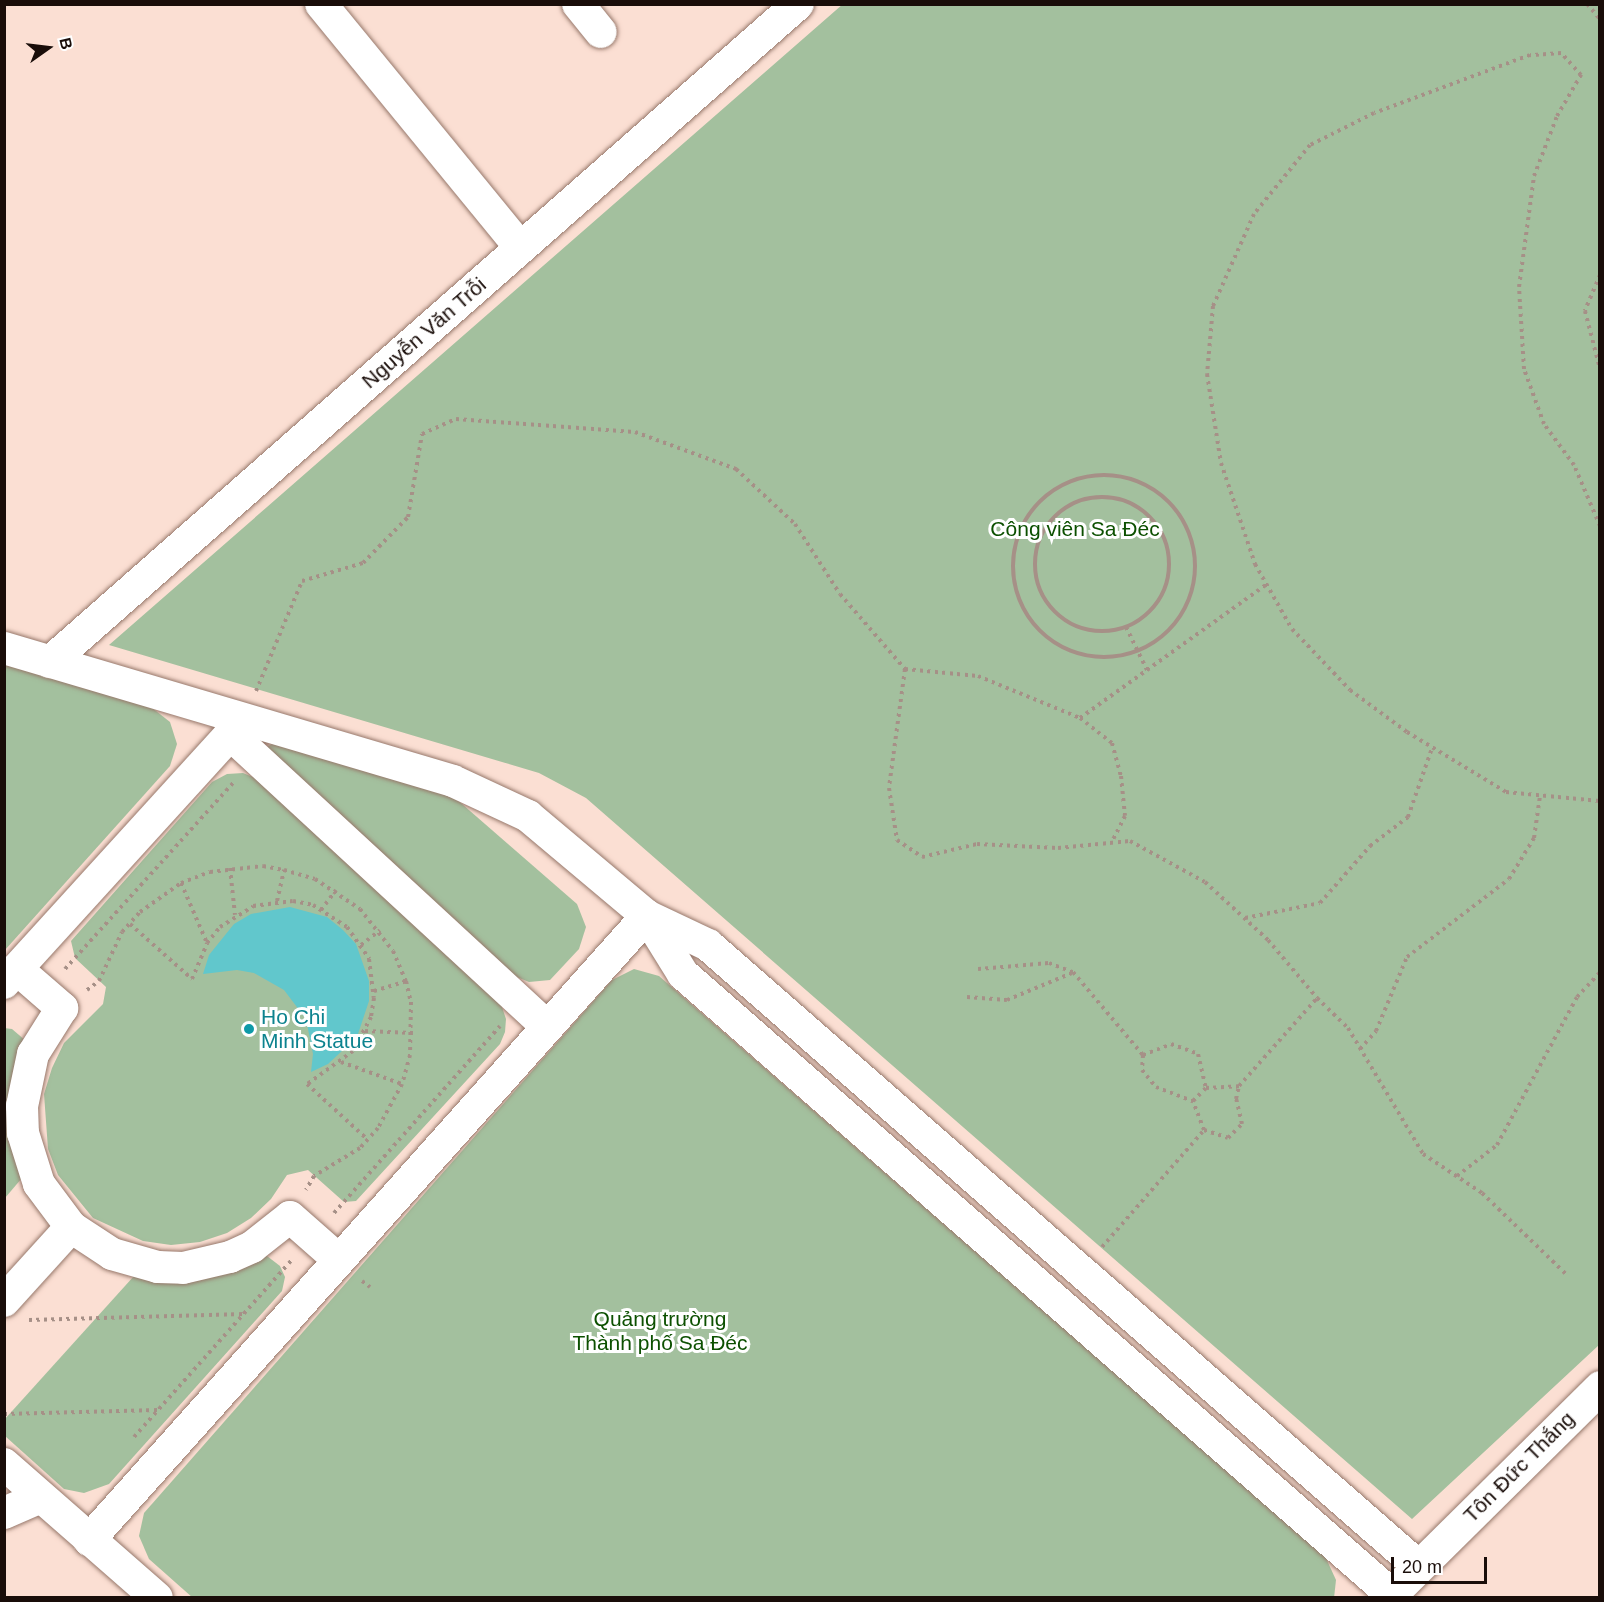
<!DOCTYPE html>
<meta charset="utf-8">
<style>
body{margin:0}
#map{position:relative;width:1604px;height:1602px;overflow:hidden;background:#fbdfd3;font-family:Helvetica,sans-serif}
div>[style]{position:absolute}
.green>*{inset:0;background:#a3c09e}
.water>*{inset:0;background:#61c7cc}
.building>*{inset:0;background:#c1a192;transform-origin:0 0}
.path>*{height:4px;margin-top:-2px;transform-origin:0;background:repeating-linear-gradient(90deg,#a69087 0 3px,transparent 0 7.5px)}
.path>.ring{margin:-2px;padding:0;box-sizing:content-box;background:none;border:4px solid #a69087;border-radius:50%}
.roads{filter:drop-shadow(0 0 2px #97786b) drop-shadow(0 0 2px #97786b)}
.minor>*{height:32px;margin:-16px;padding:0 16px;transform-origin:16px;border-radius:16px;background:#fff}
.tertiary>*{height:33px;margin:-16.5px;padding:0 16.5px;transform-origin:16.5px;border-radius:16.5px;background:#fff}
.dots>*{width:16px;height:16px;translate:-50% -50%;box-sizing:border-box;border:3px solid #fff;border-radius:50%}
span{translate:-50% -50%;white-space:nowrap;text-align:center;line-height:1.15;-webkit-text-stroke:6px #fff;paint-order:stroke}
.street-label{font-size:21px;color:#190d09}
.park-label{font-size:21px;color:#0c5000}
.culture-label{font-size:21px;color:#0d838f}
.left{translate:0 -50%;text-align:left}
.frame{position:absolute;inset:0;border:6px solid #190d09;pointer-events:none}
.north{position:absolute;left:18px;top:18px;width:60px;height:60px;-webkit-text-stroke:4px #fff;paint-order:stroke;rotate:76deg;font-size:16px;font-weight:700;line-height:24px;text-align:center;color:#190d09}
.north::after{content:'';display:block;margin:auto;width:21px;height:27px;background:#190d09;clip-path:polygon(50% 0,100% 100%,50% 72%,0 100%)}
.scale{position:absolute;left:1391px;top:1557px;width:96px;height:27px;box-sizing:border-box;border:3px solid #190d09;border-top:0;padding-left:8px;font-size:18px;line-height:21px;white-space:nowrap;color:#190d09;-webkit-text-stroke:4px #fff;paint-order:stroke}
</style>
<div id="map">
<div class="green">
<div style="clip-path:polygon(843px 4px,1599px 5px,1599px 1345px,1412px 1519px,586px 798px,539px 773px,109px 645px)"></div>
<div style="clip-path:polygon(5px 662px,151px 707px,170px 722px,177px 744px,170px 766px,5px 950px)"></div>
<div style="clip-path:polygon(274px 743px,454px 797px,577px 904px,586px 927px,579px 949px,550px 980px,529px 982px,512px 975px,265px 748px)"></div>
<div style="clip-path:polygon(243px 773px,258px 779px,499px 998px,506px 1019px,505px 1032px,500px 1044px,356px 1201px,344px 1202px,308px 1170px,287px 1175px,271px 1199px,251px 1218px,227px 1233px,200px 1242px,171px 1245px,143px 1241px,93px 1218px,58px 1175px,48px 1149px,44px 1094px,52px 1068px,64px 1043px,103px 1004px,106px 987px,75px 958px,71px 941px,212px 782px,227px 774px)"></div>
<div style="clip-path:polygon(634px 969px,659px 976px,1325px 1556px,1336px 1580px,1334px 1598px,193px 1598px,149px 1559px,139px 1536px,144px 1513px,612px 980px)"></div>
<div style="clip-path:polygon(4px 1028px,12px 1029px,26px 1041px,22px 1178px,5px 1198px)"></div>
<div style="clip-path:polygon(267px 1256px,280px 1266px,285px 1277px,282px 1291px,109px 1484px,84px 1493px,64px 1489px,5px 1436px,4px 1420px,134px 1276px)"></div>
</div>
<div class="water">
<div style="clip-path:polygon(290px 907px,327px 917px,343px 930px,356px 944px,369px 981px,369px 1001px,357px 1037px,328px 1064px,311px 1072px,313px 1054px,306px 1019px,284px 990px,254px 973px,237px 970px,203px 974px,209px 955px,234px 924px,251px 914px)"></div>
</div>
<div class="building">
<div style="left:249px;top:1021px;width:11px;height:11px;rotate:41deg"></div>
</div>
<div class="path">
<div style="left:1587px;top:4px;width:20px;rotate:49deg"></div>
<div style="left:1600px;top:275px;width:39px;rotate:113deg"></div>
<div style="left:1585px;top:311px;width:60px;rotate:75.5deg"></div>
<div class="ring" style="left:1013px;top:475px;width:178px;height:178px"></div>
<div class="ring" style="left:1035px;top:497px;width:130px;height:130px"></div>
<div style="left:1600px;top:526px;width:66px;rotate:-113.1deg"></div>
<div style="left:1574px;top:465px;width:51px;rotate:-126.2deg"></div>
<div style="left:1544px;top:424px;width:59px;rotate:-110deg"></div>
<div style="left:1524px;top:369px;width:82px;rotate:-93.5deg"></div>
<div style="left:1519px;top:287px;width:112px;rotate:-82.3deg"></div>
<div style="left:1534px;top:176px;width:64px;rotate:-69deg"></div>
<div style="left:1557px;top:116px;width:48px;rotate:-59.7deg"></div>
<div style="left:1581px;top:75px;width:30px;rotate:-132deg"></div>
<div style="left:1561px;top:53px;width:31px;rotate:176deg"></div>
<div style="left:1530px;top:55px;width:166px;rotate:159.6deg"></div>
<div style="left:1374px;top:113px;width:72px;rotate:153.4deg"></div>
<div style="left:1310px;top:145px;width:89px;rotate:129.1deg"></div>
<div style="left:1254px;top:214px;width:101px;rotate:114deg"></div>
<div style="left:1213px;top:306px;width:68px;rotate:95deg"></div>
<div style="left:1207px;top:374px;width:90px;rotate:81.1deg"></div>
<div style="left:1221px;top:463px;width:107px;rotate:71.4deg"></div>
<div style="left:1255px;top:564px;width:75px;rotate:60.4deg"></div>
<div style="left:1292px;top:629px;width:84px;rotate:46.4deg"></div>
<div style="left:1350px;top:690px;width:71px;rotate:36.4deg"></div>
<div style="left:1407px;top:732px;width:116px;rotate:31.2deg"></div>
<div style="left:1506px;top:792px;width:94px;rotate:5.5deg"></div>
<div style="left:1126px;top:627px;width:48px;rotate:64deg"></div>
<div style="left:905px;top:669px;width:73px;rotate:5.5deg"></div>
<div style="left:978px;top:676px;width:110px;rotate:22.4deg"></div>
<div style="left:1080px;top:718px;width:41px;rotate:38deg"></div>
<div style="left:1112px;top:743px;width:34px;rotate:75deg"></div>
<div style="left:1121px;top:776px;width:40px;rotate:84.3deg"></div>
<div style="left:1125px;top:816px;width:29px;rotate:117deg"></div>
<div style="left:256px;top:691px;width:119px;rotate:-67.3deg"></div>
<div style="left:302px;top:581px;width:64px;rotate:-16.4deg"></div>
<div style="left:363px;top:563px;width:64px;rotate:-45.6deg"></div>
<div style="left:408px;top:517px;width:84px;rotate:-80.4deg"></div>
<div style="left:422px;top:434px;width:37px;rotate:-24deg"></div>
<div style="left:456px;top:419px;width:179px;rotate:4.2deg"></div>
<div style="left:635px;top:432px;width:108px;rotate:20.1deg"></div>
<div style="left:736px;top:469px;width:81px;rotate:43deg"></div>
<div style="left:795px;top:524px;width:83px;rotate:57.3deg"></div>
<div style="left:840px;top:594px;width:99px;rotate:49.1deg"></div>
<div style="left:905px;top:669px;width:120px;rotate:97.7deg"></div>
<div style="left:889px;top:788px;width:53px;rotate:81.3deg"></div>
<div style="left:897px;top:840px;width:30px;rotate:34deg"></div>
<div style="left:922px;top:857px;width:57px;rotate:-13.3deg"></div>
<div style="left:977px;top:844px;width:81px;rotate:2.8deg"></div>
<div style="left:1058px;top:848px;width:72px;rotate:-5.6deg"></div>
<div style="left:1130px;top:841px;width:85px;rotate:28.7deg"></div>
<div style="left:1205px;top:882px;width:86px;rotate:42.6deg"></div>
<div style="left:1268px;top:940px;width:76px;rotate:49.8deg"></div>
<div style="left:1317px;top:998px;width:43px;rotate:44.1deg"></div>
<div style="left:1348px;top:1028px;width:147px;rotate:59.2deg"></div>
<div style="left:1423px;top:1154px;width:71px;rotate:33.5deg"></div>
<div style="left:1482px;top:1193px;width:118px;rotate:44deg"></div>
<div style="left:1080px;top:718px;width:229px;rotate:-35.6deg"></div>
<div style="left:230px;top:868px;width:47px;rotate:83.9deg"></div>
<div style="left:181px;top:883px;width:65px;rotate:66.6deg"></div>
<div style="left:277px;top:901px;width:32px;rotate:-77deg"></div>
<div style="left:321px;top:910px;width:25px;rotate:-53deg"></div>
<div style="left:1245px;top:918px;width:76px;rotate:-11.3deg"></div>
<div style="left:1320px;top:903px;width:76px;rotate:-48.7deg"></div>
<div style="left:1370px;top:846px;width:48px;rotate:-37.3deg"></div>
<div style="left:1408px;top:817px;width:73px;rotate:-70.8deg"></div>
<div style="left:130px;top:924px;width:83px;rotate:41.6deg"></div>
<div style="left:192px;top:979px;width:39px;rotate:-67deg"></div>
<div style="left:207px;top:943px;width:21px;rotate:-51deg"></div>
<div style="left:220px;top:927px;width:39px;rotate:-32deg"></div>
<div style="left:253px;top:906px;width:40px;rotate:-7.1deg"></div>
<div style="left:293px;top:901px;width:20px;rotate:11deg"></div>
<div style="left:313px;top:905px;width:40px;rotate:32.9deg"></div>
<div style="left:347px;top:927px;width:39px;rotate:55deg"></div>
<div style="left:369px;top:959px;width:39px;rotate:83deg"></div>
<div style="left:374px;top:998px;width:19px;rotate:99deg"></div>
<div style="left:371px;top:1017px;width:38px;rotate:118deg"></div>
<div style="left:353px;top:1051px;width:57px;rotate:144.3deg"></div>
<div style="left:307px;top:1084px;width:81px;rotate:42.5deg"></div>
<div style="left:361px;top:945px;width:24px;rotate:-38deg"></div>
<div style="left:65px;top:969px;width:253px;rotate:-47.9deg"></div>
<div style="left:978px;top:969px;width:71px;rotate:-4.8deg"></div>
<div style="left:1049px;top:963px;width:26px;rotate:21deg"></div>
<div style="left:1073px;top:972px;width:109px;rotate:49.9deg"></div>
<div style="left:1143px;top:1055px;width:15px;rotate:94deg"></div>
<div style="left:1142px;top:1070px;width:22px;rotate:51deg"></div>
<div style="left:1156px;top:1087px;width:40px;rotate:21deg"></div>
<div style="left:87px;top:990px;width:15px;rotate:-37deg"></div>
<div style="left:99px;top:981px;width:54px;rotate:-64.9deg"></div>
<div style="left:122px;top:932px;width:27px;rotate:-48deg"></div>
<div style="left:140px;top:912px;width:50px;rotate:-35.3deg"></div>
<div style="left:181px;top:883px;width:31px;rotate:-21deg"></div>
<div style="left:210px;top:872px;width:53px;rotate:-6.5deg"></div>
<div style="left:263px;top:866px;width:21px;rotate:11deg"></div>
<div style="left:284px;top:870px;width:32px;rotate:16deg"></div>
<div style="left:315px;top:879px;width:54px;rotate:33.7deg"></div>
<div style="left:360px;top:909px;width:53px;rotate:51.8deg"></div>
<div style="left:393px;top:951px;width:33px;rotate:67deg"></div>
<div style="left:406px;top:981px;width:22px;rotate:77deg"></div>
<div style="left:411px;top:1002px;width:53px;rotate:91.1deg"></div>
<div style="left:410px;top:1055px;width:30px;rotate:105deg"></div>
<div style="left:402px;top:1084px;width:50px;rotate:118.6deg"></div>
<div style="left:378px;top:1128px;width:27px;rotate:132deg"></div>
<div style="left:360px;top:1148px;width:54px;rotate:148.7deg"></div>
<div style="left:314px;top:1176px;width:16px;rotate:120deg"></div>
<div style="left:374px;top:991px;width:34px;rotate:-17deg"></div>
<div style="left:967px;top:997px;width:40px;rotate:4.3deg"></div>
<div style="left:1007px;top:1000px;width:70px;rotate:-22.6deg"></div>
<div style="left:365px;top:1031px;width:48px;rotate:2.4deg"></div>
<div style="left:1360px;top:1049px;width:24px;rotate:-48deg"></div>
<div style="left:1376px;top:1031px;width:80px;rotate:-67.3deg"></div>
<div style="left:1407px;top:957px;width:128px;rotate:-37.4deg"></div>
<div style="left:1509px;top:879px;width:48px;rotate:-58.6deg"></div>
<div style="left:1534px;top:838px;width:42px;rotate:-81.9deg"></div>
<div style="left:1143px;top:1055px;width:30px;rotate:-21deg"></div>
<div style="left:1171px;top:1044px;width:29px;rotate:20deg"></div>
<div style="left:1198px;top:1054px;width:35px;rotate:77deg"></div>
<div style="left:341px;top:1062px;width:65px;rotate:19.8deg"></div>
<div style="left:1204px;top:1130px;width:31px;rotate:-111deg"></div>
<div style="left:1193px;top:1101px;width:18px;rotate:-45deg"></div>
<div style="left:1206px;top:1088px;width:33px;rotate:-3deg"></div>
<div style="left:1457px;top:1176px;width:51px;rotate:-37.8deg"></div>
<div style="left:1497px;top:1145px;width:168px;rotate:-61.6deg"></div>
<div style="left:1577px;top:997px;width:34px;rotate:-47deg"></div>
<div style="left:334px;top:1213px;width:250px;rotate:-48.4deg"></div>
<div style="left:1102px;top:1247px;width:155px;rotate:-48.9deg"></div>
<div style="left:1204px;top:1130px;width:25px;rotate:18deg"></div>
<div style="left:1228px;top:1138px;width:20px;rotate:-45deg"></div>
<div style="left:1242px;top:1124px;width:26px;rotate:-103deg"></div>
<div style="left:1236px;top:1099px;width:13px;rotate:-77deg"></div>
<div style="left:1239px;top:1086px;width:118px;rotate:-48.4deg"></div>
<div style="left:362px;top:1281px;width:10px;rotate:37deg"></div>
<div style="left:29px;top:1320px;width:215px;rotate:-1.6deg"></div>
<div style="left:4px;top:1414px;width:154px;rotate:-1.5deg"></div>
<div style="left:134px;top:1437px;width:236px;rotate:-48.3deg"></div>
</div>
<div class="roads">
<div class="minor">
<div style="left:321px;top:4px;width:315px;rotate:50.7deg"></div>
<div style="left:578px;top:4px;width:36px;rotate:51deg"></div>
<div style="left:4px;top:648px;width:468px;rotate:16.5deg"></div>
<div style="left:453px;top:781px;width:83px;rotate:25deg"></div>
<div style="left:528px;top:816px;width:155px;rotate:40deg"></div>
<div style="left:647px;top:916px;width:68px;rotate:25.4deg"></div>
<div style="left:708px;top:945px;width:943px;rotate:41.17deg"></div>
<div style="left:50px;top:662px;width:996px;rotate:-41.34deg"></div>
<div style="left:230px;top:734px;width:432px;rotate:42.7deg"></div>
<div style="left:647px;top:916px;width:68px;rotate:58.2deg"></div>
<div style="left:683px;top:974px;width:941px;rotate:41.21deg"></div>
<div style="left:17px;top:969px;width:60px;rotate:40.9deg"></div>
<div style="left:62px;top:1008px;width:54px;rotate:122.2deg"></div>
<div style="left:33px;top:1054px;width:53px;rotate:101.9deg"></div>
<div style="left:22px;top:1106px;width:27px;rotate:88deg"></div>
<div style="left:23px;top:1133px;width:53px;rotate:72.6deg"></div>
<div style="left:39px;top:1184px;width:54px;rotate:53.3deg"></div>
<div style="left:71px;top:1227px;width:49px;rotate:33.4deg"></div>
<div style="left:112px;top:1254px;width:48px;rotate:15.8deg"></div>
<div style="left:158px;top:1267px;width:25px;rotate:2deg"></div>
<div style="left:183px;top:1268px;width:48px;rotate:-13.2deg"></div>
<div style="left:230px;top:1257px;width:24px;rotate:-24deg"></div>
<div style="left:252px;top:1247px;width:48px;rotate:-38.3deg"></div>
<div style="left:290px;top:1217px;width:65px;rotate:41.3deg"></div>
<div style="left:4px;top:983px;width:355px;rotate:-47.7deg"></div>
<div style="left:4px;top:1301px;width:100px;rotate:-47.8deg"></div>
<div style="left:4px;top:1464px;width:203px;rotate:41.2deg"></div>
<div style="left:4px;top:1513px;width:40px;rotate:-23.4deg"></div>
<div style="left:89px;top:1540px;width:837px;rotate:-48.2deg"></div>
</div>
<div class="tertiary">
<div style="left:1387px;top:1598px;width:300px;rotate:-44.7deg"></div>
</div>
</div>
<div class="dots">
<div style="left:249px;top:1029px;background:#0f9aa8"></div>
</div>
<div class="street-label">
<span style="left:424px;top:333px;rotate:-41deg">Nguyễn Văn Trỗi</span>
<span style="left:1519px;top:1467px;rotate:-45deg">Tôn Đức Thắng</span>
</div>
<div class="park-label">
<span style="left:1075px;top:529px">Công viên Sa Đéc</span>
<span style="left:660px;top:1331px">Quảng trường<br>Thành phố Sa Đéc</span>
</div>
<div class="culture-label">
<span class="left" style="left:261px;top:1029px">Ho Chi<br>Minh Statue</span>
</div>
<div class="frame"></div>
<div class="north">B</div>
<div class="scale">20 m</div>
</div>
